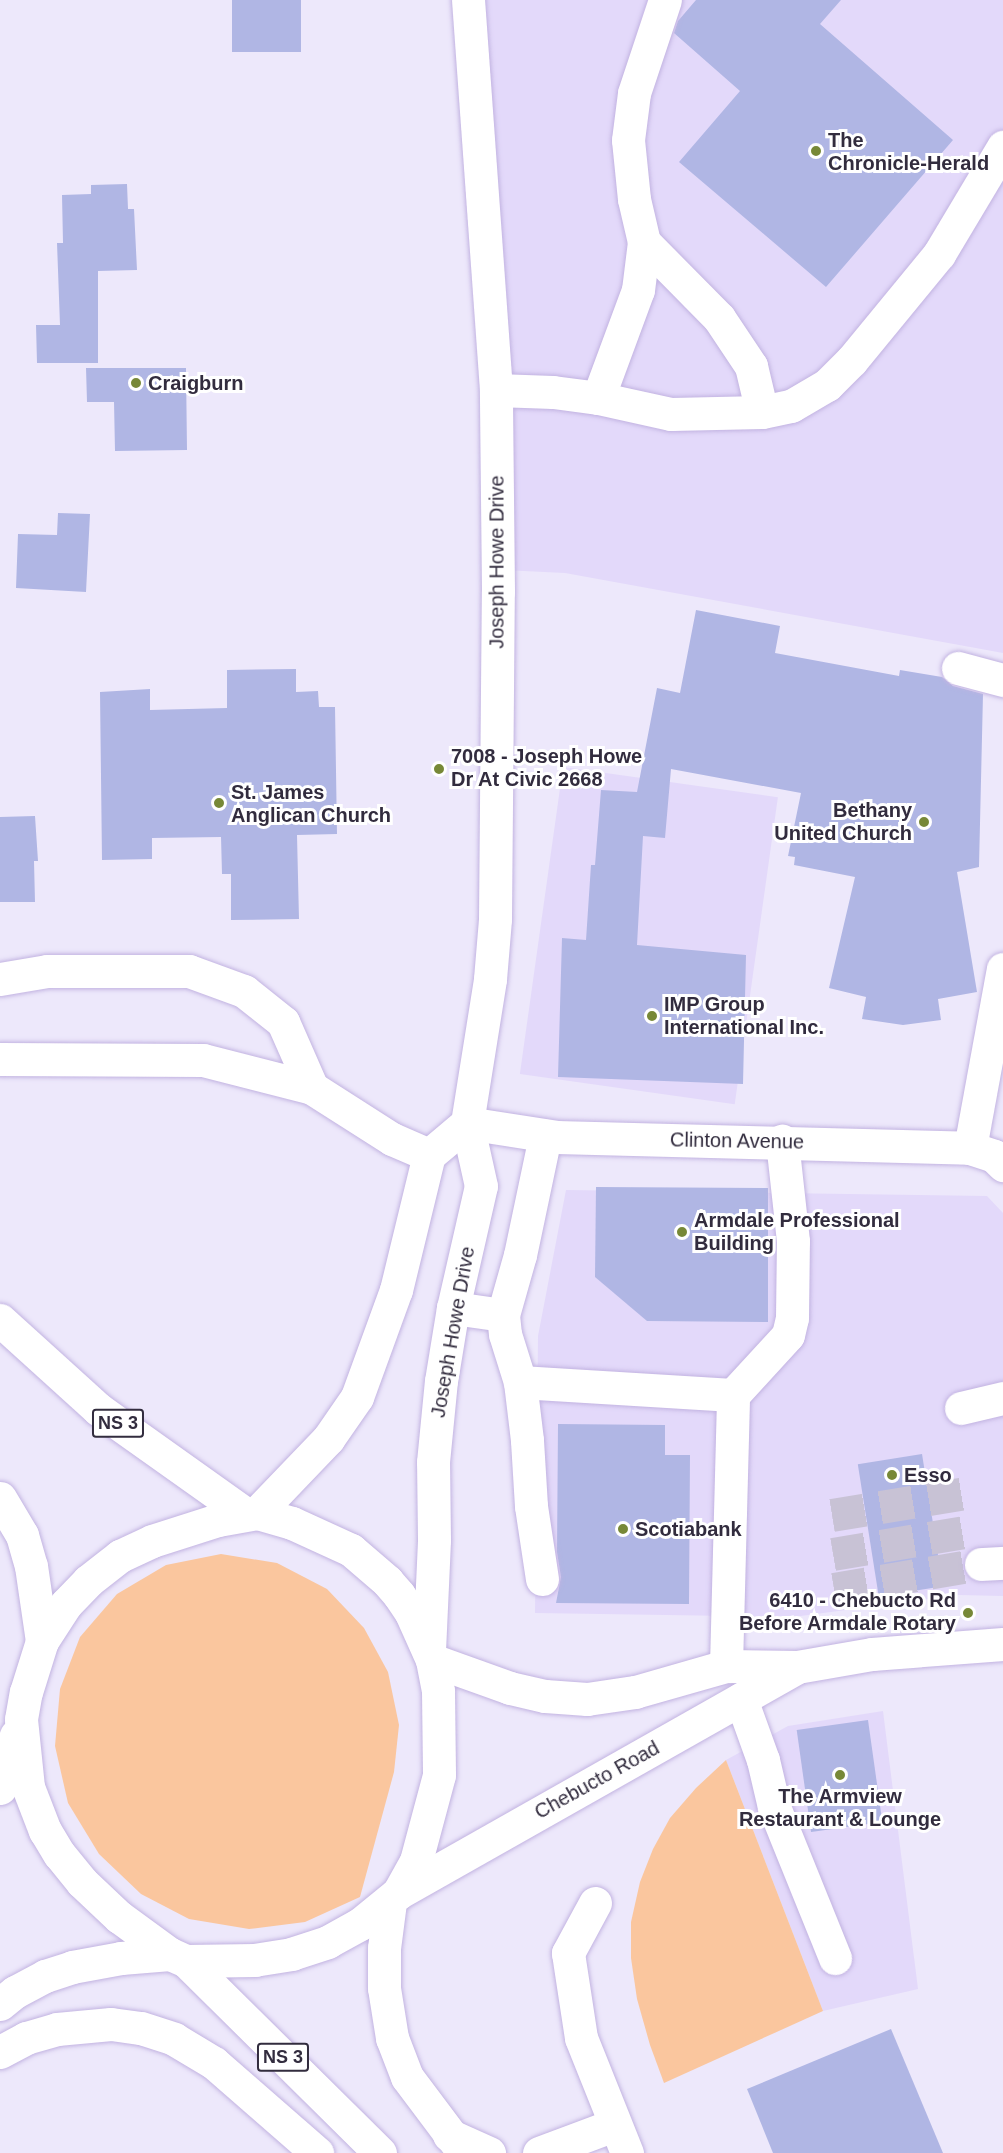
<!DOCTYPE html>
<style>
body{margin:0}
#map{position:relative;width:1003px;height:2153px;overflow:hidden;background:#ede8fb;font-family:Arial,sans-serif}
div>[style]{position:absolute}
.built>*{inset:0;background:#e3d9fa;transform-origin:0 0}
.green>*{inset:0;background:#fac69e}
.building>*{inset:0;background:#b0b6e4;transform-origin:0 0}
.minor-tunnel>*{height:33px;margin-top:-16.5px;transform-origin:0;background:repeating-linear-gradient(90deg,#c8c2d5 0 33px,transparent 0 49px)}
.roads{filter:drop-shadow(0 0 2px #c2b3e1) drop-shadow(0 0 2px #c2b3e1)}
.minor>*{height:33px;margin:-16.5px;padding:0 16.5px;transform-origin:16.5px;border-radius:16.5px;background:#fff}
.major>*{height:33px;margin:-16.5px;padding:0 16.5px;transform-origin:16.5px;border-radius:16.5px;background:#fff}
.dots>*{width:16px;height:16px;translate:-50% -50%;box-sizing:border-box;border:3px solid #fff;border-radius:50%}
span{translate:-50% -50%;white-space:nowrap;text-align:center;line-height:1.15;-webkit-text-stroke:6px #fff;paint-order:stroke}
.shield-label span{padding:2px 4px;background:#fff;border:2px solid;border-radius:4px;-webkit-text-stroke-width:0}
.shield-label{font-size:18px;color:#322c3e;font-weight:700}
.poi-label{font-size:20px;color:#322c3e;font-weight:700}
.left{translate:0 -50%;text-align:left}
.right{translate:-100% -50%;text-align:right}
.street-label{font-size:20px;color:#322c3e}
</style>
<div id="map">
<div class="built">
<div style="clip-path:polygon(465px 0,1003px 0,1003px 653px,565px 573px,501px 570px)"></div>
<div style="left:563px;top:767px;width:217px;height:310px;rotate:8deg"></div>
<div style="clip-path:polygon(566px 1190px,987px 1196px,1003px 1213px,1003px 1596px,959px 1595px,793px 1617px,535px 1613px,538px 1336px)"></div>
<div style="clip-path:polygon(883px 1711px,918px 1989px,823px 2011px,726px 1760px,788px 1726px)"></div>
</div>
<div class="green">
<div style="clip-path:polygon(221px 1554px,277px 1563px,327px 1589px,364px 1628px,388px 1672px,399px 1725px,394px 1772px,360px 1897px,305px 1922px,249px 1929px,189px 1919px,141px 1894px,99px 1854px,68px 1803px,55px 1746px,60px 1689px,80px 1637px,117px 1594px,166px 1565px)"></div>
<div style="clip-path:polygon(726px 1760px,823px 2011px,664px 2083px,650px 2045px,637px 1999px,631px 1958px,631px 1922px,640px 1882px,653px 1849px,670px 1818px,696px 1788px)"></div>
</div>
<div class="building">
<div style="left:232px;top:0;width:69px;height:52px"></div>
<div style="clip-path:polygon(696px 0,841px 0,820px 24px,953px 140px,826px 287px,679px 162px,740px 91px,674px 33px,678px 21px)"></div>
<div style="clip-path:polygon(127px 184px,128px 209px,134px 209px,137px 270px,98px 271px,98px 363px,37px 363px,36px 325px,60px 325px,57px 243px,63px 243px,62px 195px,91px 194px,91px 185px)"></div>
<div style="clip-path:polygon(86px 368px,186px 368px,187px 450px,115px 451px,114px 402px,87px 402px)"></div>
<div style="clip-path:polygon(58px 513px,90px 514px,86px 592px,16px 588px,18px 534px,57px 535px)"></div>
<div style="clip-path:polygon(696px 610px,780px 626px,775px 653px,899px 676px,900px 670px,942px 677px,953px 686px,983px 694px,979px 867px,957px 872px,977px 992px,938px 999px,941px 1020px,903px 1025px,862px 1019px,866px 997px,829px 988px,855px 877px,794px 865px,795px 857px,788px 856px,801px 793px,671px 769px,665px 838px,643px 836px,637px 945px,746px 955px,743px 1084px,558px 1077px,562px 938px,586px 940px,591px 865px,595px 865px,601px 790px,637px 792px,657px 688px,680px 693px)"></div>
<div style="clip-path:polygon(296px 669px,296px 692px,318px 691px,319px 707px,335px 707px,337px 834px,297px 835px,299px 919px,231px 920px,231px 874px,222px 874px,221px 837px,152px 838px,152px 859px,102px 860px,100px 692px,150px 689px,150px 710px,227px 708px,227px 670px)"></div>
<div style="clip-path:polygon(35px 816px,38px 861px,34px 861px,35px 902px,0 902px,0 817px)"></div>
<div style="clip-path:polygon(596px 1187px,768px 1188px,768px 1322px,647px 1321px,595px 1277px)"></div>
<div style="clip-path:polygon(558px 1424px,665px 1425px,665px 1455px,690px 1455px,689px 1604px,556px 1603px,561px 1577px,557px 1552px)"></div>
<div style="left:922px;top:1454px;width:134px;height:65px;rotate:81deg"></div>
<div style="left:868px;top:1720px;width:103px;height:72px;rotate:82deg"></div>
<div style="clip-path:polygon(891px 2029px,943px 2153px,773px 2153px,747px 2089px)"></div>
</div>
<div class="minor-tunnel">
<div style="left:832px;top:1515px;width:142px;rotate:-9.3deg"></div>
<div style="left:833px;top:1554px;width:146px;rotate:-9.5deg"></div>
<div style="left:834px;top:1589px;width:149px;rotate:-9.7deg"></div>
</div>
<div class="roads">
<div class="minor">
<div style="left:644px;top:242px;width:107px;rotate:45.4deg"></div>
<div style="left:719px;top:318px;width:58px;rotate:56.3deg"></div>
<div style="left:751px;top:366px;width:47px;rotate:76.6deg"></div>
<div style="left:496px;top:390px;width:57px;rotate:2deg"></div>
<div style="left:553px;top:392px;width:45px;rotate:7.6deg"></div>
<div style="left:598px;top:398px;width:75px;rotate:12.4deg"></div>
<div style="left:671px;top:414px;width:91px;rotate:-1.3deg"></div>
<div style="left:762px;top:412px;width:30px;rotate:-12deg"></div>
<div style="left:791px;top:406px;width:42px;rotate:-30.3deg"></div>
<div style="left:827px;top:385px;width:35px;rotate:-45deg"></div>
<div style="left:852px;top:360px;width:137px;rotate:-50.6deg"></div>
<div style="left:939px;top:254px;width:125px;rotate:-59.1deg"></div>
<div style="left:598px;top:398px;width:115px;rotate:-69.7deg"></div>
<div style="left:638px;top:290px;width:48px;rotate:-82.9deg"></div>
<div style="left:644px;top:242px;width:44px;rotate:-103.1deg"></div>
<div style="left:634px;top:199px;width:59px;rotate:-95.8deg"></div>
<div style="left:628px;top:140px;width:47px;rotate:-82.7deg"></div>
<div style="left:634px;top:93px;width:98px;rotate:-71.6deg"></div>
<div style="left:958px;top:668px;width:47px;rotate:14.9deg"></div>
<div style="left:0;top:979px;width:48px;rotate:-9.7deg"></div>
<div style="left:47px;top:971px;width:142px"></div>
<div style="left:189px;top:971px;width:59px;rotate:20deg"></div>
<div style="left:244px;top:991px;width:50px;rotate:38.5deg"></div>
<div style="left:283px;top:1022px;width:72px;rotate:66.3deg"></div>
<div style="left:0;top:1059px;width:203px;rotate:0.3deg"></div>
<div style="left:203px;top:1060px;width:113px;rotate:14.4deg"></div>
<div style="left:312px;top:1088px;width:95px;rotate:32.5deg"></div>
<div style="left:392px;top:1139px;width:40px;rotate:23.4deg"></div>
<div style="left:467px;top:1123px;width:90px;rotate:8.9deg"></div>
<div style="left:556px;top:1137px;width:414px;rotate:1.5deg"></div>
<div style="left:970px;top:1148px;width:25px;rotate:18deg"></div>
<div style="left:994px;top:1156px;width:13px;rotate:45deg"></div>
<div style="left:970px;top:1148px;width:182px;rotate:-79.6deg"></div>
<div style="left:453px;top:1308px;width:50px;rotate:8deg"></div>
<div style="left:520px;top:1382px;width:213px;rotate:3.5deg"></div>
<div style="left:961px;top:1408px;width:43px;rotate:-13.4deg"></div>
<div style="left:981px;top:1564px;width:22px;rotate:-3deg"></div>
<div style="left:542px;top:1579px;width:74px;rotate:-98.6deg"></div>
<div style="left:531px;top:1506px;width:66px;rotate:-93.5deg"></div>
<div style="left:527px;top:1440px;width:58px;rotate:-96.9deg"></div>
<div style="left:520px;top:1382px;width:50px;rotate:-107.4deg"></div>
<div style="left:505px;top:1334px;width:19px;rotate:-96deg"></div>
<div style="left:503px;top:1315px;width:62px;rotate:-74.2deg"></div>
<div style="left:520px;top:1255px;width:122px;rotate:-78.1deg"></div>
<div style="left:726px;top:1666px;width:271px;rotate:-88.5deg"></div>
<div style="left:733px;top:1395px;width:81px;rotate:-47.5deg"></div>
<div style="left:788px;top:1335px;width:17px;rotate:-77deg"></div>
<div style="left:792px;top:1318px;width:77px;rotate:-89.3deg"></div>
<div style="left:793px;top:1241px;width:101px;rotate:-96.3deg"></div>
<div style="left:741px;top:1699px;width:65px;rotate:70.2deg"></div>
<div style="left:763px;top:1760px;width:48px;rotate:76.8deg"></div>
<div style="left:774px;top:1807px;width:163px;rotate:68deg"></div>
<div style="left:595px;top:1903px;width:57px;rotate:118.4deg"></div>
<div style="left:568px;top:1953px;width:86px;rotate:81.3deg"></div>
<div style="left:581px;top:2038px;width:124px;rotate:68.2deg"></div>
<div style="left:449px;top:2135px;width:44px;rotate:24.2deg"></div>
<div style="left:539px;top:2153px;width:80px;rotate:-20.5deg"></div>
</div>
<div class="major">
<div style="left:0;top:1320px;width:132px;rotate:42.2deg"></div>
<div style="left:98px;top:1409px;width:181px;rotate:35.4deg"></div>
<div style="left:0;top:1498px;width:43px;rotate:59.3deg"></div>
<div style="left:22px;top:1535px;width:32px;rotate:74deg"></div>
<div style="left:31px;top:1566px;width:76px;rotate:81.7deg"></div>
<div style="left:257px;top:1513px;width:36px;rotate:16deg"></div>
<div style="left:292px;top:1523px;width:65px;rotate:24.6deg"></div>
<div style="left:351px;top:1550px;width:48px;rotate:40.7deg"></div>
<div style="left:387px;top:1581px;width:18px;rotate:49deg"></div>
<div style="left:399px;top:1595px;width:22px;rotate:56deg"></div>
<div style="left:411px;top:1613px;width:51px;rotate:65.9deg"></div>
<div style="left:432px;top:1660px;width:32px;rotate:79deg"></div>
<div style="left:438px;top:1691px;width:84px;rotate:89.3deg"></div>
<div style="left:439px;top:1775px;width:89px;rotate:105deg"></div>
<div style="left:416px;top:1861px;width:37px;rotate:119deg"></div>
<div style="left:398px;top:1893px;width:49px;rotate:140.8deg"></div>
<div style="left:360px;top:1924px;width:37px;rotate:151deg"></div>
<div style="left:328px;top:1942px;width:38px;rotate:162deg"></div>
<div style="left:292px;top:1954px;width:37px;rotate:171deg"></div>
<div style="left:255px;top:1960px;width:69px;rotate:179.2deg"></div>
<div style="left:186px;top:1961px;width:17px;rotate:-156deg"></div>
<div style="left:170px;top:1954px;width:63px;rotate:-144deg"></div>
<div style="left:119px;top:1917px;width:51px;rotate:-136.6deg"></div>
<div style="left:82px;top:1882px;width:36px;rotate:-129deg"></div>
<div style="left:59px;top:1854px;width:27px;rotate:-121deg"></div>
<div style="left:45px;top:1831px;width:47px;rotate:-111.1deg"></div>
<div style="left:28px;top:1787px;width:68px;rotate:-95.9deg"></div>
<div style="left:21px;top:1719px;width:27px;rotate:-80deg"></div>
<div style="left:26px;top:1692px;width:53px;rotate:-72.6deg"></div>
<div style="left:42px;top:1641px;width:44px;rotate:-57deg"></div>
<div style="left:66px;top:1604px;width:32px;rotate:-46deg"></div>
<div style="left:88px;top:1581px;width:41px;rotate:-38deg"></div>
<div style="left:120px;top:1556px;width:35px;rotate:-25deg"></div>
<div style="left:152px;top:1541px;width:69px;rotate:-17.7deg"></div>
<div style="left:218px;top:1520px;width:40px;rotate:-10deg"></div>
<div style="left:257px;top:1513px;width:103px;rotate:-46.2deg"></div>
<div style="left:328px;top:1439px;width:51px;rotate:-55.4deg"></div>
<div style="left:357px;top:1397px;width:114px;rotate:-70deg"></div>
<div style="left:396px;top:1290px;width:139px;rotate:-76.3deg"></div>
<div style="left:429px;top:1155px;width:50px;rotate:-40.1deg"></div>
<div style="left:429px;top:1651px;width:111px;rotate:-87.4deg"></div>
<div style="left:434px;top:1540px;width:78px;rotate:-90.7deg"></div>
<div style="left:433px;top:1462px;width:81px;rotate:-84.4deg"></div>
<div style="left:441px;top:1381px;width:74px;rotate:-80.7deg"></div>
<div style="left:453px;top:1308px;width:125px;rotate:-77.1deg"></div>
<div style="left:481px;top:1186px;width:65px;rotate:-102.5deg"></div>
<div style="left:467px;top:1123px;width:146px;rotate:-80.9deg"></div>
<div style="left:490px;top:979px;width:60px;rotate:-85.2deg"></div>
<div style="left:495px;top:919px;width:327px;rotate:-89.5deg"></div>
<div style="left:498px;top:592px;width:202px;rotate:-90.6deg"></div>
<div style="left:496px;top:390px;width:391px;rotate:-94.1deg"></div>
<div style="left:432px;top:1660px;width:83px;rotate:19.7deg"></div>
<div style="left:510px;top:1688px;width:36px;rotate:13deg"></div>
<div style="left:545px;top:1696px;width:42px;rotate:4.1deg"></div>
<div style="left:587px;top:1699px;width:49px;rotate:-8.3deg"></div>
<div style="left:635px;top:1692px;width:95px;rotate:-15.9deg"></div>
<div style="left:726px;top:1666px;width:71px;rotate:0.8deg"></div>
<div style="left:797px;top:1667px;width:76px;rotate:-9.8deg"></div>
<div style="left:872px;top:1654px;width:131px;rotate:-4.4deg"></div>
<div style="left:0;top:1788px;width:55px;rotate:-73.2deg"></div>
<div style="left:398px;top:1893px;width:457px;rotate:-29.5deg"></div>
<div style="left:390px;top:1902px;width:46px;rotate:97.4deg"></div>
<div style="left:384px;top:1948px;width:40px;rotate:90deg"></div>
<div style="left:384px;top:1988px;width:51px;rotate:80.9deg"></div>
<div style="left:392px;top:2038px;width:42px;rotate:69deg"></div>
<div style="left:407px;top:2077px;width:95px;rotate:53.1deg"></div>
<div style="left:186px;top:1961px;width:273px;rotate:44.7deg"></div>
<div style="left:0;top:2004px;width:19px;rotate:-39deg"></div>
<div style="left:15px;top:1992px;width:34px;rotate:-28deg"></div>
<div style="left:45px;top:1976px;width:28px;rotate:-18deg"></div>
<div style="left:72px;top:1967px;width:50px;rotate:-10.4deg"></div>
<div style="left:121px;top:1958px;width:49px;rotate:-4.7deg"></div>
<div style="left:0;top:2052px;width:30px;rotate:-28deg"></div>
<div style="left:26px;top:2038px;width:32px;rotate:-16deg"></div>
<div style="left:57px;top:2029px;width:54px;rotate:-5.3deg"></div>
<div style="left:111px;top:2024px;width:30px;rotate:8deg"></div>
<div style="left:141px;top:2028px;width:35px;rotate:18deg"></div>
<div style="left:174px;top:2039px;width:47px;rotate:31deg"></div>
<div style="left:214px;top:2063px;width:137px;rotate:41.1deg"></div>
</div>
</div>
<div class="dots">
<div style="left:816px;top:151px;background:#778837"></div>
<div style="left:136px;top:383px;background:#778837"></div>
<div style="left:439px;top:769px;background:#778837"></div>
<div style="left:219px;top:803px;background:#778837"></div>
<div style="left:924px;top:822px;background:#778837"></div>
<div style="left:652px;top:1016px;background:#778837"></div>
<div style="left:682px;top:1232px;background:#778837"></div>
<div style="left:892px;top:1475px;background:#778837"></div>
<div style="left:623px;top:1529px;background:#778837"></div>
<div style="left:968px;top:1613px;background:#778837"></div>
<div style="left:840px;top:1775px;background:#778837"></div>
</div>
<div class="shield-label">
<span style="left:118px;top:1423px">NS 3</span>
<span style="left:283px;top:2057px">NS 3</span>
</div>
<div class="poi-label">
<span class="left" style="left:828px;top:152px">The<br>Chronicle-Herald</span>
<span class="left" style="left:148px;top:383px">Craigburn</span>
<span class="left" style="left:451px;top:768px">7008 - Joseph Howe<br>Dr At Civic 2668</span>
<span class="left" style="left:231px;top:804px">St. James<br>Anglican Church</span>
<span class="right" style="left:912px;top:822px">Bethany<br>United Church</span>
<span class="left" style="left:664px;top:1016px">IMP Group<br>International Inc.</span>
<span class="left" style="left:694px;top:1232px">Armdale Professional<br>Building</span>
<span class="left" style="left:904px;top:1475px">Esso</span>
<span class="left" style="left:635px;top:1529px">Scotiabank</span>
<span class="right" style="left:956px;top:1612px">6410 - Chebucto Rd<br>Before Armdale Rotary</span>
<span style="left:840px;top:1808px">The Armview<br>Restaurant &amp; Lounge</span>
</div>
<div class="street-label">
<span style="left:497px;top:562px;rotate:-90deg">Joseph Howe Drive</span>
<span style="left:737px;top:1141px;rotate:1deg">Clinton Avenue</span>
<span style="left:453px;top:1332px;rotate:-80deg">Joseph Howe Drive</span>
<span style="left:597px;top:1780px;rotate:-29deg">Chebucto Road</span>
</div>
</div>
